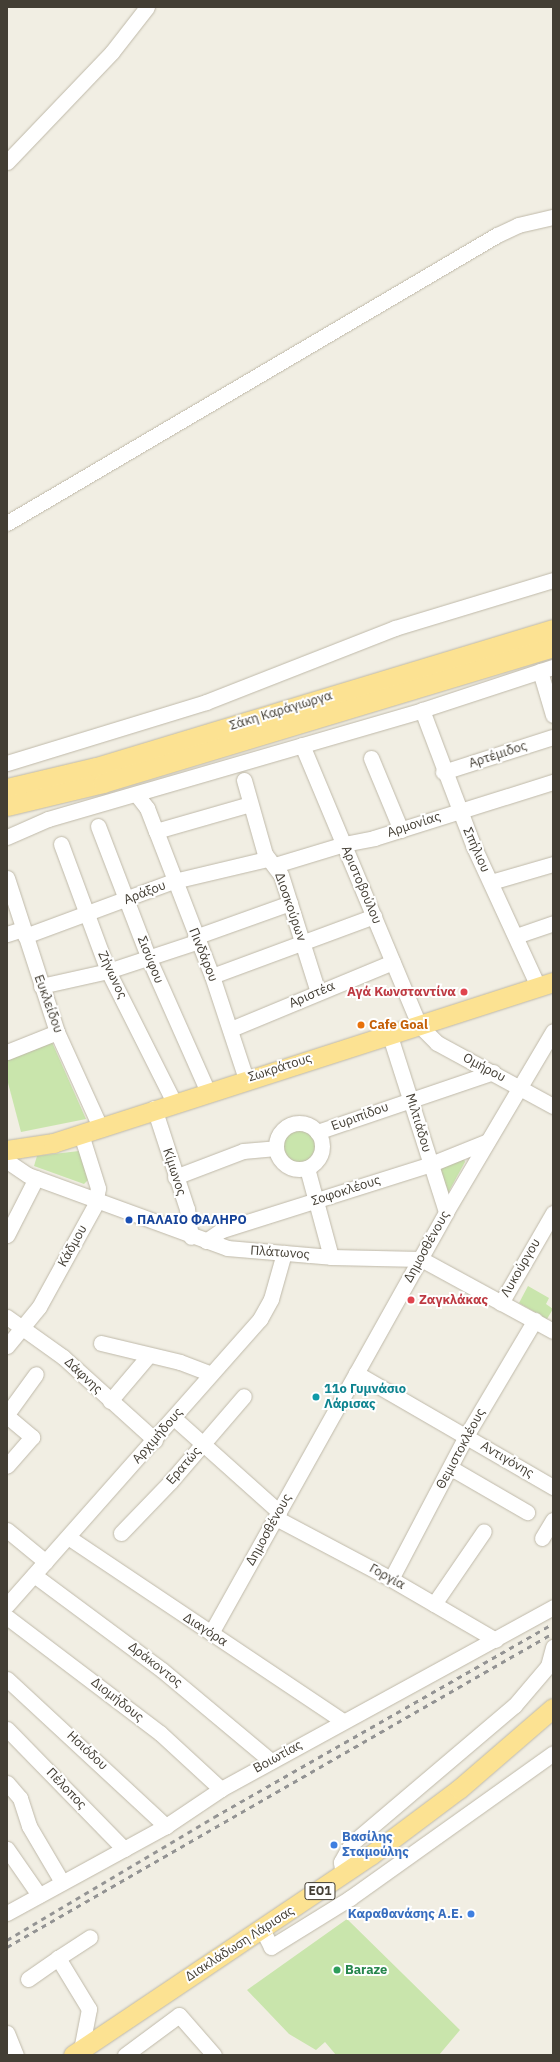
<!DOCTYPE html>
<meta charset="utf-8">
<style>
body{margin:0}
#map{position:relative;width:560px;height:2062px;overflow:hidden;background:#f1eee3;font-family:"IBM Plex Sans",sans-serif}
div>[style]{position:absolute}
.green>*{inset:0;background:#c9e5ac}
.round{border-radius:50%}
.roads{filter:drop-shadow(0 0 1px #bfb9a9) drop-shadow(0 0 1px #bfb9a9)}
.minor>*{height:15px;margin:-7.5px;padding:0 7.5px;transform-origin:7.5px;border-radius:7.5px;background:#fff}
.minor>.ring{margin:-7.5px;padding:0;box-sizing:content-box;background:none;border:15px solid #fff;border-radius:50%}
.major>*{height:19px;margin:-9.5px;padding:0 9.5px;transform-origin:9.5px;border-radius:9.5px;background:#fce292}
.rail>*{height:3px;margin-top:-1.5px;transform-origin:0;background:repeating-linear-gradient(90deg,#939393 0 5px,transparent 0 10px)}
.dots>*{width:11px;height:11px;translate:-50% -50%;box-sizing:border-box;border:2px solid #fff;border-radius:50%}
span{translate:-50% -50%;white-space:nowrap;text-align:center;line-height:1.15;-webkit-text-stroke:4px #fff;paint-order:stroke}
.shield-label span{padding:1px 3px;background:#fff;border:1px solid;border-radius:3px;-webkit-text-stroke-width:0}
.shield-label{font-size:12px;color:#433e34;font-weight:700}
.street-label{font-size:13px;color:#433e34}
.health-label{font-size:13px;color:#be3a42;font-weight:700}
.right{translate:-100% -50%;text-align:right}
.left{translate:0 -50%;text-align:left}
.food-label{font-size:13px;color:#c56008;font-weight:700}
.transit-label{font-size:13px;color:#164399;font-weight:700}
.culture-label{font-size:13px;color:#0d838f;font-weight:700}
.shop-label{font-size:13px;color:#366cbe;font-weight:700}
.leisure-label{font-size:13px;color:#27864d;font-weight:700}
.frame{position:absolute;inset:0;border:8px solid #433e34;pointer-events:none}
</style>
<div id="map">
<div class="green">
<div style="clip-path:polygon(51px 1040px,86px 1119px,21px 1132px,7px 1079px,7px 1060px)"></div>
<div class="round" style="left:279px;top:1127px;width:40px;height:40px"></div>
<div style="clip-path:polygon(79px 1151px,89px 1179px,84px 1184px,34px 1166px,37px 1156px)"></div>
<div style="clip-path:polygon(464px 1159px,465px 1162px,448px 1193px,445px 1191px,437px 1168px)"></div>
<div style="clip-path:polygon(528px 1286px,549px 1298px,546px 1304px,553px 1309px,547px 1319px,519px 1303px)"></div>
<div style="clip-path:polygon(347px 1919px,460px 2030px,439px 2055px,336px 2055px,325px 2042px,316px 2050px,289px 2034px,247px 1990px)"></div>
</div>
<div class="roads">
<div class="minor">
<div style="left:7px;top:162px;width:152px;rotate:-46.3deg"></div>
<div style="left:112px;top:52px;width:57px;rotate:-52.1deg"></div>
<div style="left:7px;top:523px;width:568px;rotate:-30.45deg"></div>
<div style="left:497px;top:235px;width:23px;rotate:-25deg"></div>
<div style="left:518px;top:225px;width:36px;rotate:-13deg"></div>
<div style="left:540px;top:671px;width:46px;rotate:73.5deg"></div>
<div style="left:422px;top:710px;width:144px;rotate:69.3deg"></div>
<div style="left:473px;top:845px;width:155px;rotate:65.3deg"></div>
<div style="left:302px;top:745px;width:303px;rotate:67.3deg"></div>
<div style="left:419px;top:1025px;width:25px;rotate:45deg"></div>
<div style="left:437px;top:1043px;width:132px;rotate:28.5deg"></div>
<div style="left:371px;top:758px;width:78px;rotate:67.4deg"></div>
<div style="left:7px;top:763px;width:208px;rotate:-17deg"></div>
<div style="left:206px;top:702px;width:203px;rotate:-21.4deg"></div>
<div style="left:395px;top:628px;width:165px;rotate:-16.9deg"></div>
<div style="left:443px;top:772px;width:115px;rotate:-17.7deg"></div>
<div style="left:244px;top:780px;width:77px;rotate:74.2deg"></div>
<div style="left:265px;top:854px;width:26px;rotate:53deg"></div>
<div style="left:281px;top:875px;width:123px;rotate:72.5deg"></div>
<div style="left:136px;top:794px;width:18px;rotate:52deg"></div>
<div style="left:147px;top:808px;width:25px;rotate:69deg"></div>
<div style="left:156px;top:831px;width:155px;rotate:68.9deg"></div>
<div style="left:212px;top:976px;width:108px;rotate:71.7deg"></div>
<div style="left:98px;top:826px;width:142px;rotate:69deg"></div>
<div style="left:149px;top:959px;width:145px;rotate:66.1deg"></div>
<div style="left:156px;top:831px;width:98px;rotate:-16deg"></div>
<div style="left:7px;top:837px;width:45px;rotate:-23.7deg"></div>
<div style="left:48px;top:819px;width:390px;rotate:-16.2deg"></div>
<div style="left:422px;top:710px;width:138px;rotate:-18.2deg"></div>
<div style="left:61px;top:844px;width:135px;rotate:69.7deg"></div>
<div style="left:108px;top:971px;width:147px;rotate:63.3deg"></div>
<div style="left:275px;top:865px;width:72px;rotate:-16.9deg"></div>
<div style="left:344px;top:844px;width:31px;rotate:-11deg"></div>
<div style="left:374px;top:838px;width:188px;rotate:-17.4deg"></div>
<div style="left:7px;top:878px;width:162px;rotate:72deg"></div>
<div style="left:57px;top:1032px;width:104px;rotate:65.6deg"></div>
<div style="left:491px;top:882px;width:65px;rotate:-16.2deg"></div>
<div style="left:7px;top:934px;width:16px;rotate:-18deg"></div>
<div style="left:25px;top:936px;width:159px;rotate:-20.3deg"></div>
<div style="left:174px;top:881px;width:96px;rotate:-13.3deg"></div>
<div style="left:516px;top:936px;width:39px;rotate:-19deg"></div>
<div style="left:195px;top:937px;width:101px;rotate:-19.7deg"></div>
<div style="left:212px;top:976px;width:173px;rotate:-20.3deg"></div>
<div style="left:41px;top:986px;width:69px;rotate:-12.6deg"></div>
<div style="left:108px;top:971px;width:93px;rotate:-18.2deg"></div>
<div style="left:231px;top:1029px;width:175px;rotate:-22.5deg"></div>
<div style="left:389px;top:1033px;width:188px;rotate:72.3deg"></div>
<div style="left:7px;top:1052px;width:54px;rotate:-21.8deg"></div>
<div style="left:154px;top:1108px;width:106px;rotate:71.9deg"></div>
<div style="left:187px;top:1209px;width:28px;rotate:82deg"></div>
<div class="ring" style="left:276px;top:1123px;width:31px;height:31px"></div>
<div style="left:317px;top:1132px;width:186px;rotate:-18.8deg"></div>
<div style="left:7px;top:1161px;width:25px;rotate:34deg"></div>
<div style="left:28px;top:1175px;width:212px;rotate:20.1deg"></div>
<div style="left:227px;top:1248px;width:104px;rotate:4.9deg"></div>
<div style="left:331px;top:1257px;width:90px;rotate:1.3deg"></div>
<div style="left:421px;top:1259px;width:150px;rotate:28.6deg"></div>
<div style="left:307px;top:1168px;width:92px;rotate:74.9deg"></div>
<div style="left:175px;top:1177px;width:73px;rotate:-20.9deg"></div>
<div style="left:243px;top:1151px;width:33px;rotate:-5deg"></div>
<div style="left:7px;top:1235px;width:64px;rotate:-63deg"></div>
<div style="left:206px;top:1241px;width:19px;rotate:-35deg"></div>
<div style="left:222px;top:1230px;width:219px;rotate:-17.5deg"></div>
<div style="left:431px;top:1164px;width:61px;rotate:-22deg"></div>
<div style="left:501px;top:1303px;width:104px;rotate:-60deg"></div>
<div style="left:7px;top:1317px;width:69px;rotate:35.5deg"></div>
<div style="left:63px;top:1357px;width:124px;rotate:42.1deg"></div>
<div style="left:101px;top:1343px;width:81px;rotate:13.5deg"></div>
<div style="left:180px;top:1362px;width:33px;rotate:21deg"></div>
<div style="left:7px;top:1346px;width:50px;rotate:-50.6deg"></div>
<div style="left:39px;top:1307px;width:116px;rotate:-61.2deg"></div>
<div style="left:95px;top:1205px;width:17px;rotate:-80deg"></div>
<div style="left:98px;top:1188px;width:57px;rotate:-107.5deg"></div>
<div style="left:356px;top:1373px;width:228px;rotate:30.1deg"></div>
<div style="left:110px;top:1401px;width:60px;rotate:-49.7deg"></div>
<div style="left:7px;top:1414px;width:49px;rotate:-54.1deg"></div>
<div style="left:7px;top:1416px;width:33px;rotate:40deg"></div>
<div style="left:32px;top:1437px;width:38px;rotate:131deg"></div>
<div style="left:174px;top:1418px;width:141px;rotate:41.8deg"></div>
<div style="left:451px;top:1468px;width:88px;rotate:30.1deg"></div>
<div style="left:276px;top:1518px;width:130px;rotate:27.9deg"></div>
<div style="left:391px;top:1579px;width:121px;rotate:30.2deg"></div>
<div style="left:7px;top:1530px;width:50px;rotate:39.4deg"></div>
<div style="left:121px;top:1533px;width:71px;rotate:-46.1deg"></div>
<div style="left:170px;top:1482px;width:113px;rotate:-49.3deg"></div>
<div style="left:68px;top:1537px;width:331px;rotate:33.8deg"></div>
<div style="left:542px;top:1538px;width:21px;rotate:-59deg"></div>
<div style="left:34px;top:1575px;width:159px;rotate:36.6deg"></div>
<div style="left:162px;top:1670px;width:142px;rotate:39.9deg"></div>
<div style="left:391px;top:1579px;width:161px;rotate:-62.3deg"></div>
<div style="left:466px;top:1436px;width:135px;rotate:-59.3deg"></div>
<div style="left:434px;top:1604px;width:88px;rotate:-55.6deg"></div>
<div style="left:7px;top:1605px;width:382px;rotate:-48.5deg"></div>
<div style="left:260px;top:1319px;width:23px;rotate:-61deg"></div>
<div style="left:271px;top:1299px;width:48px;rotate:-74.2deg"></div>
<div style="left:7px;top:1617px;width:192px;rotate:37.2deg"></div>
<div style="left:160px;top:1733px;width:83px;rotate:42.6deg"></div>
<div style="left:211px;top:1633px;width:482px;rotate:-60.8deg"></div>
<div style="left:446px;top:1212px;width:210px;rotate:-59.4deg"></div>
<div style="left:7px;top:1679px;width:217px;rotate:42.8deg"></div>
<div style="left:7px;top:1729px;width:168px;rotate:45.7deg"></div>
<div style="left:7px;top:1783px;width:20px;rotate:49deg"></div>
<div style="left:20px;top:1798px;width:29px;rotate:72deg"></div>
<div style="left:29px;top:1826px;width:65px;rotate:59.5deg"></div>
<div style="left:7px;top:1849px;width:56px;rotate:55.2deg"></div>
<div style="left:343px;top:1875px;width:13px;rotate:-99deg"></div>
<div style="left:341px;top:1862px;width:21px;rotate:-61deg"></div>
<div style="left:351px;top:1844px;width:214px;rotate:-40.3deg"></div>
<div style="left:514px;top:1706px;width:52px;rotate:-49.6deg"></div>
<div style="left:548px;top:1666px;width:20px;rotate:-75deg"></div>
<div style="left:7px;top:1913px;width:181px;rotate:-28.7deg"></div>
<div style="left:166px;top:1826px;width:66px;rotate:-33.9deg"></div>
<div style="left:221px;top:1789px;width:379px;rotate:-28.7deg"></div>
<div style="left:262px;top:1929px;width:20px;rotate:63deg"></div>
<div style="left:271px;top:1947px;width:93px;rotate:-31.8deg"></div>
<div style="left:350px;top:1898px;width:249px;rotate:-35.5deg"></div>
<div style="left:28px;top:1979px;width:37px;rotate:-35deg"></div>
<div style="left:7px;top:2033px;width:24px;rotate:68deg"></div>
<div style="left:81px;top:2050px;width:42px;rotate:-79deg"></div>
<div style="left:89px;top:2009px;width:60px;rotate:-121.3deg"></div>
<div style="left:58px;top:1958px;width:38px;rotate:-33deg"></div>
<div style="left:125px;top:2055px;width:67px;rotate:-36.5deg"></div>
<div style="left:179px;top:2015px;width:53px;rotate:48.8deg"></div>
</div>
<div class="major">
<div style="left:7px;top:788px;width:91px;rotate:-13.3deg"></div>
<div style="left:96px;top:767px;width:477px;rotate:-16.8deg"></div>
<div style="left:7px;top:806px;width:99px;rotate:-13.5deg"></div>
<div style="left:103px;top:783px;width:470px;rotate:-16.8deg"></div>
<div style="left:7px;top:1150px;width:47px;rotate:-8.7deg"></div>
<div style="left:53px;top:1143px;width:525px;rotate:-17.85deg"></div>
<div style="left:73px;top:2055px;width:359px;rotate:-33.9deg"></div>
<div style="left:371px;top:1855px;width:110px;rotate:-36.9deg"></div>
<div style="left:459px;top:1789px;width:124px;rotate:-40.8deg"></div>
</div>
</div>
<div class="rail">
<div style="left:7px;top:1940px;width:241px;rotate:-30.7deg"></div>
<div style="left:214px;top:1817px;width:390px;rotate:-29.7deg"></div>
<div style="left:7px;top:1947px;width:630px;rotate:-29.9deg"></div>
</div>
<div class="dots">
<div style="left:464px;top:992px;background:#e0444e"></div>
<div style="left:361px;top:1025px;background:#e8710a"></div>
<div style="left:129px;top:1220px;background:#1a4fb4"></div>
<div style="left:411px;top:1300px;background:#e0444e"></div>
<div style="left:316px;top:1397px;background:#0f9aa8"></div>
<div style="left:334px;top:1845px;background:#3f7fe0"></div>
<div style="left:471px;top:1914px;background:#3f7fe0"></div>
<div style="left:337px;top:1970px;background:#2e9e5b"></div>
</div>
<div class="shield-label">
<span style="left:320px;top:1891px">ΕΟ1</span>
</div>
<div class="street-label">
<span style="left:281px;top:711px;rotate:-17deg">Σάκη Καράγιωργα</span>
<span style="left:498px;top:755px;rotate:-18deg">Αρτέμιδος</span>
<span style="left:414px;top:825px;rotate:-18deg">Αρμονίας</span>
<span style="left:476px;top:850px;rotate:66deg">Σπήλιου</span>
<span style="left:361px;top:885px;rotate:67deg">Αριστοβούλου</span>
<span style="left:145px;top:893px;rotate:-21deg">Αράξου</span>
<span style="left:290px;top:907px;rotate:71deg">Διοσκούρων</span>
<span style="left:203px;top:955px;rotate:68deg">Πινδάρου</span>
<span style="left:150px;top:960px;rotate:68deg">Σισύφου</span>
<span style="left:112px;top:975px;rotate:65deg">Ζήνωνος</span>
<span style="left:312px;top:995px;rotate:-23deg">Αριστέα</span>
<span style="left:48px;top:1004px;rotate:70deg">Ευκλείδου</span>
<span style="left:280px;top:1068px;rotate:-18deg">Σωκράτους</span>
<span style="left:484px;top:1068px;rotate:28deg">Ομήρου</span>
<span style="left:360px;top:1117px;rotate:-20deg">Ευριπίδου</span>
<span style="left:418px;top:1123px;rotate:73deg">Μιλτιάδου</span>
<span style="left:174px;top:1172px;rotate:72deg">Κίμωνος</span>
<span style="left:346px;top:1191px;rotate:-18deg">Σοφοκλέους</span>
<span style="left:73px;top:1246px;rotate:-61deg">Κάδμου</span>
<span style="left:427px;top:1247px;rotate:-61deg">Δημοσθένους</span>
<span style="left:280px;top:1253px;rotate:4deg">Πλάτωνος</span>
<span style="left:521px;top:1268px;rotate:-60deg">Λυκούργου</span>
<span style="left:83px;top:1376px;rotate:43deg">Δάφνης</span>
<span style="left:158px;top:1436px;rotate:-49deg">Αρχιμήδους</span>
<span style="left:461px;top:1449px;rotate:-62deg">Θεμιστοκλέους</span>
<span style="left:507px;top:1460px;rotate:30deg">Αντιγόνης</span>
<span style="left:184px;top:1466px;rotate:-49deg">Ερατώς</span>
<span style="left:269px;top:1530px;rotate:-61deg">Δημοσθένους</span>
<span style="left:387px;top:1577px;rotate:29deg">Γοργία</span>
<span style="left:205px;top:1630px;rotate:33deg">Διαγόρα</span>
<span style="left:155px;top:1665px;rotate:38deg">Δράκοντος</span>
<span style="left:117px;top:1700px;rotate:38deg">Διομήδους</span>
<span style="left:87px;top:1751px;rotate:43deg">Ησιόδου</span>
<span style="left:278px;top:1757px;rotate:-29deg">Βοιωτίας</span>
<span style="left:66px;top:1789px;rotate:46deg">Πέλοπος</span>
<span style="left:240px;top:1944px;rotate:-33deg">Διακλάδωση Λάρισας</span>
</div>
<div class="health-label">
<span class="right" style="left:456px;top:992px">Αγά Κωνσταντίνα</span>
<span class="left" style="left:419px;top:1300px">Ζαγκλάκας</span>
</div>
<div class="food-label">
<span class="left" style="left:369px;top:1025px">Cafe Goal</span>
</div>
<div class="transit-label">
<span class="left" style="left:137px;top:1220px">ΠΑΛΑΙΟ ΦΑΛΗΡΟ</span>
</div>
<div class="culture-label">
<span class="left" style="left:324px;top:1397px">11ο Γυμνάσιο<br>Λάρισας</span>
</div>
<div class="shop-label">
<span class="left" style="left:342px;top:1845px">Βασίλης<br>Σταμούλης</span>
<span class="right" style="left:463px;top:1914px">Καραθανάσης Α.Ε.</span>
</div>
<div class="leisure-label">
<span class="left" style="left:345px;top:1970px">Baraze</span>
</div>
<div class="frame"></div>
</div>
